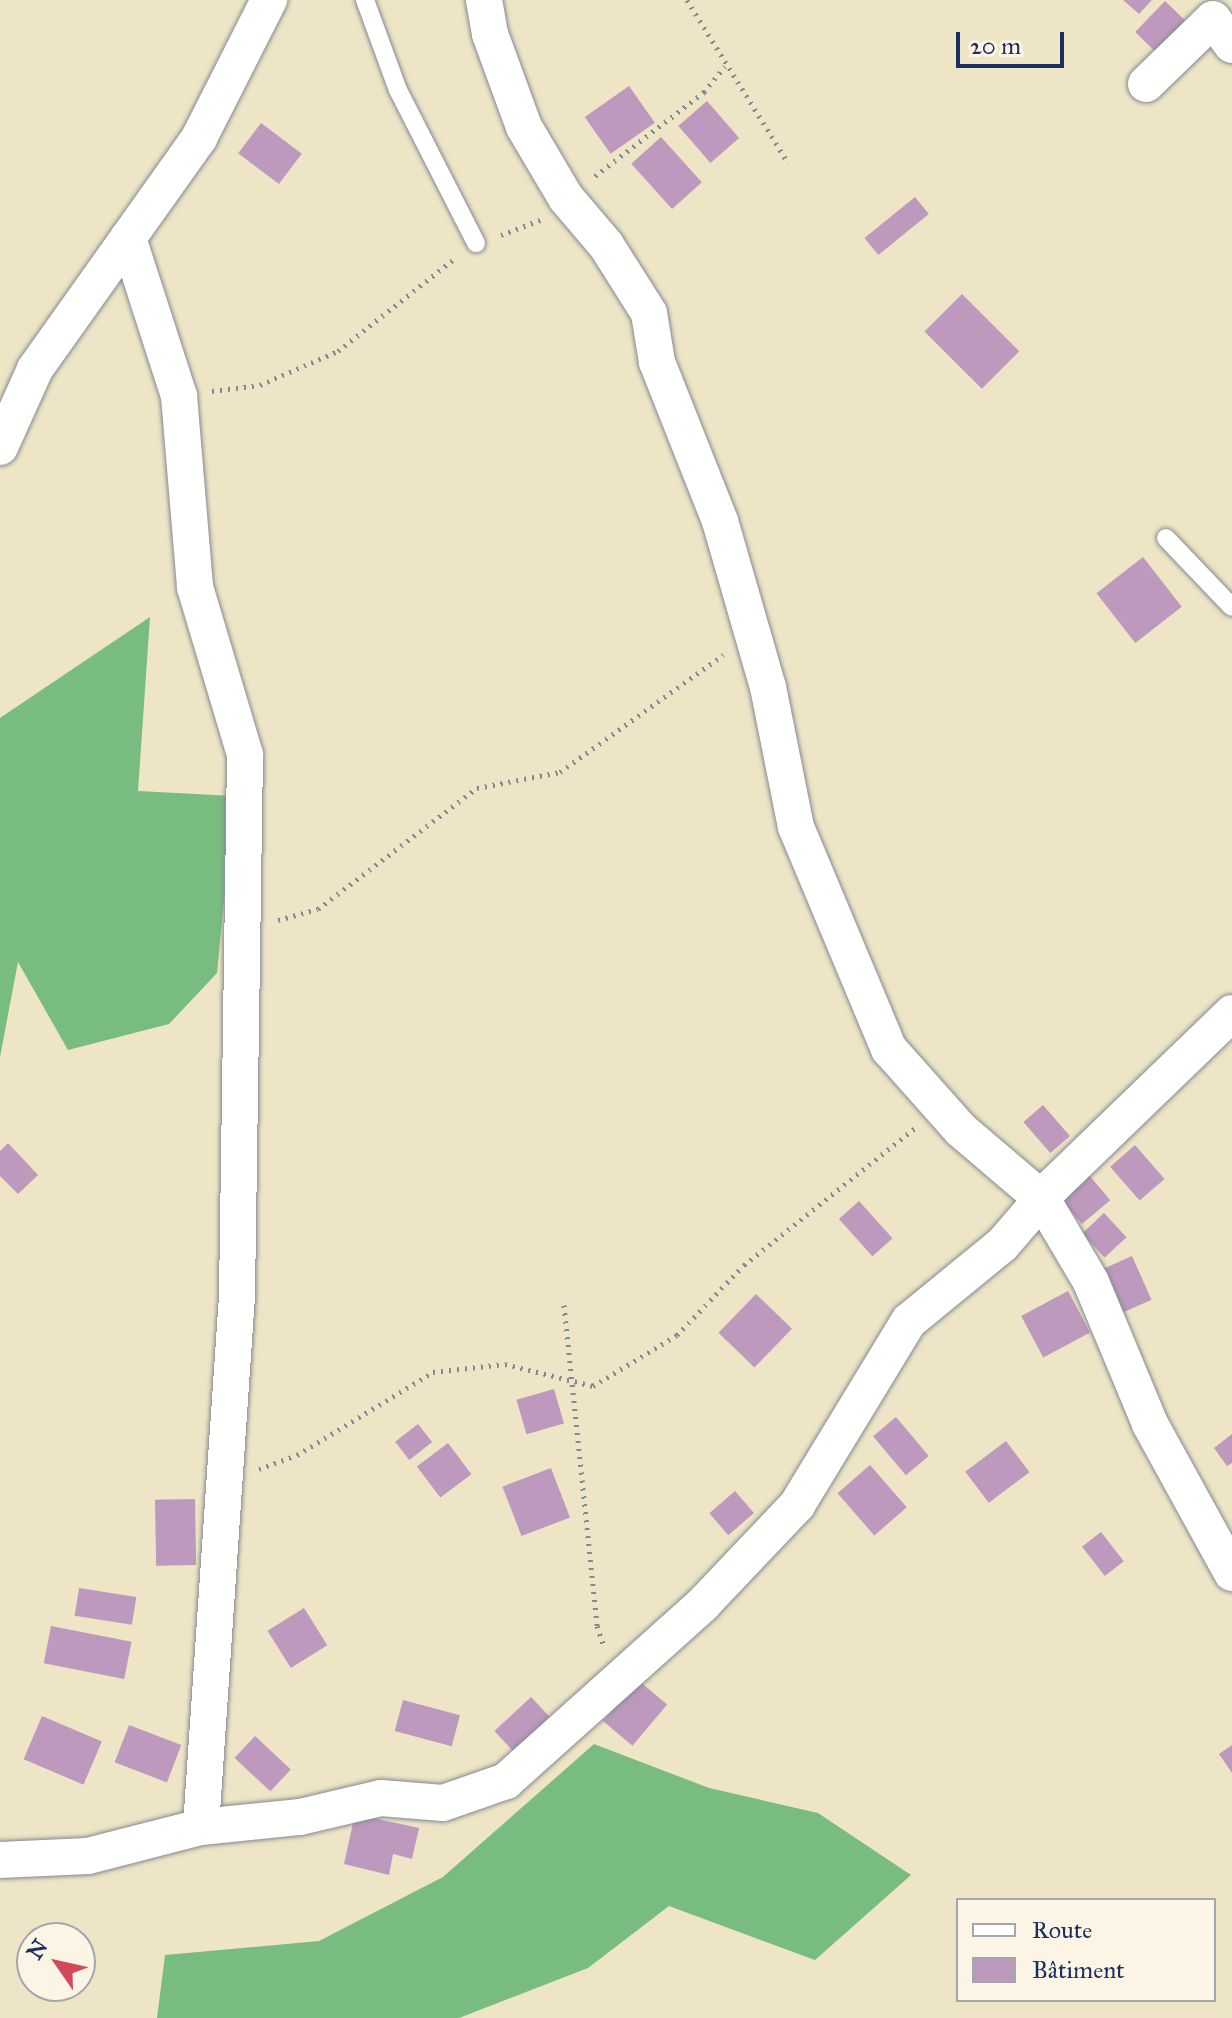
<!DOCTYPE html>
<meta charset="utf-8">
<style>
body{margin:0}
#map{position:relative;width:1232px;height:2018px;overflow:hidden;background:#ede5c5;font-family:"IM FELL Great Primer",serif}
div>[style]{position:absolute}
.forest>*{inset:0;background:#78bc7f}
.building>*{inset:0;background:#bd99bd;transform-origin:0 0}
.path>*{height:5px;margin-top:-2.5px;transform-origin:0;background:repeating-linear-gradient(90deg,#848a92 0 2px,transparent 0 8px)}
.roads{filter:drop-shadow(0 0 2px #848a92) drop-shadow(0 0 2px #848a92)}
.lane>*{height:18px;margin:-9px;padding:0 9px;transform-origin:9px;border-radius:9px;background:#fff}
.street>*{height:36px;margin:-18px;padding:0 18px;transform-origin:18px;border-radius:18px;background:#fff}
span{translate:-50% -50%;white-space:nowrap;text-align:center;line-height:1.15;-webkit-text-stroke:8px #fcf5e5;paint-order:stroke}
.legend{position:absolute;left:956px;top:1898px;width:260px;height:104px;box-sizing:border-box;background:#fcf5e5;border:2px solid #a2a6af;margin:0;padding:10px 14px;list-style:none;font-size:24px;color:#1b2f5e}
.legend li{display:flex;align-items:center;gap:16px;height:40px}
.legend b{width:40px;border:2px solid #a2a6af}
.north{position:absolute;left:16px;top:1922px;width:80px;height:80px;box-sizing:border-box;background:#fcf5e5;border:2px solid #a2a6af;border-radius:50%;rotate:304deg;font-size:22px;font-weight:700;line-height:32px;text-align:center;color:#1b2f5e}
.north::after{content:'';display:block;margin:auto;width:28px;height:36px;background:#d1495b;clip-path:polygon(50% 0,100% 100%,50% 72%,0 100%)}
.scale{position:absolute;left:956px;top:32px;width:108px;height:36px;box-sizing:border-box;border:4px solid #1b2f5e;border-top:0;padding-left:10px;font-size:24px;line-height:28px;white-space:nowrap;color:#1b2f5e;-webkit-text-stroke:6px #fcf5e5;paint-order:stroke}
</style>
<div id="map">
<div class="forest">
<div style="clip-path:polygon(150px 617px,138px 791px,234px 796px,217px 973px,169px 1024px,68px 1050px,18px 962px,0 1057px,0 718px)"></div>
<div style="clip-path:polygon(594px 1744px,709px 1788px,818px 1813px,911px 1875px,815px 1960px,669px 1906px,588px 1968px,459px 2018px,157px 2018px,165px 1955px,319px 1941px,443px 1877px)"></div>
</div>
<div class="building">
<div style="clip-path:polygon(1123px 0,1152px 0,1139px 14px)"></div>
<div style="left:1165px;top:1px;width:32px;height:43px;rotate:44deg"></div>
<div style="left:629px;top:86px;width:45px;height:54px;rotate:55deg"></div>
<div style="left:707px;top:101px;width:49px;height:38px;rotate:49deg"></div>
<div style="left:261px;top:123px;width:51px;height:38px;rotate:37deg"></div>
<div style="left:661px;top:137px;width:61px;height:40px;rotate:48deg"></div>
<div style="left:915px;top:197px;width:22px;height:65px;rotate:51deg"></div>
<div style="left:962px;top:294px;width:81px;height:53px;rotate:45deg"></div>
<div style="left:1143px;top:557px;width:63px;height:59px;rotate:52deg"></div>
<div style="left:1043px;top:1105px;width:41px;height:26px;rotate:49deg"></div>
<div style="clip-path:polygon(8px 1143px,38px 1175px,18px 1194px,0 1176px,0 1151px)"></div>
<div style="left:1135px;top:1145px;width:45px;height:33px;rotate:49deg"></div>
<div style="left:1089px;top:1175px;width:33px;height:37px;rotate:50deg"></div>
<div style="left:859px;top:1201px;width:50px;height:27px;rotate:48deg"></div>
<div style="left:1104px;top:1213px;width:33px;height:30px;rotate:47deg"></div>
<div style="left:1132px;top:1256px;width:48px;height:35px;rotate:66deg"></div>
<div style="left:1068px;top:1291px;width:47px;height:53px;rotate:62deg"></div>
<div style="left:756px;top:1294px;width:50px;height:54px;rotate:44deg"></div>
<div style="left:554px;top:1389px;width:36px;height:39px;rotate:74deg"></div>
<div style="left:896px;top:1417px;width:51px;height:30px;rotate:50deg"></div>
<div style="left:418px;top:1424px;width:23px;height:29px;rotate:52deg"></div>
<div style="clip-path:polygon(1232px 1434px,1232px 1463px,1227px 1466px,1214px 1448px)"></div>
<div style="left:1006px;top:1441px;width:39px;height:51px;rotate:53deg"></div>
<div style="left:448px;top:1443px;width:39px;height:39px;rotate:53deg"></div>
<div style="left:870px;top:1465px;width:56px;height:43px;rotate:49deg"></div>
<div style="left:551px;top:1468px;width:53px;height:52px;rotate:69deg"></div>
<div style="left:735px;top:1491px;width:29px;height:34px;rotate:49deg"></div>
<div style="left:195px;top:1499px;width:66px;height:40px;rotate:89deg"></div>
<div style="left:1101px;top:1532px;width:37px;height:24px;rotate:52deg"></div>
<div style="left:79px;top:1588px;width:58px;height:28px;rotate:9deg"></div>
<div style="left:304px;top:1608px;width:44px;height:43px;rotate:58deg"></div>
<div style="left:51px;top:1626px;width:82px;height:38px;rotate:11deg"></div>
<div style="left:638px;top:1680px;width:38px;height:54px;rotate:40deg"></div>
<div style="left:531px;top:1697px;width:37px;height:50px;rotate:47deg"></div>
<div style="left:403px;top:1700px;width:59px;height:32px;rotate:15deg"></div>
<div style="left:42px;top:1716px;width:65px;height:47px;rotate:23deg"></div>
<div style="left:129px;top:1725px;width:56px;height:40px;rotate:21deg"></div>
<div style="left:255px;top:1736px;width:49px;height:30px;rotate:43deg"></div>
<div style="clip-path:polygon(1232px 1745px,1232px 1773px,1219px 1754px)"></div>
<div style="clip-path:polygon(355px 1814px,419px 1828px,412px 1859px,393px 1854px,389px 1875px,344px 1864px)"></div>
</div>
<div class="path">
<div style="left:687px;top:0;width:192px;rotate:58.2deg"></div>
<div style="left:595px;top:176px;width:138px;rotate:-37.6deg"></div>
<div style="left:704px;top:92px;width:33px;rotate:-51deg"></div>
<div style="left:501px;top:235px;width:42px;rotate:-21deg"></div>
<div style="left:212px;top:391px;width:48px;rotate:-7.1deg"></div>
<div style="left:260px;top:385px;width:85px;rotate:-23.6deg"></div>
<div style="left:338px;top:351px;width:148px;rotate:-38.4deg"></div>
<div style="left:278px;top:920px;width:41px;rotate:-15.4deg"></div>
<div style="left:318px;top:909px;width:200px;rotate:-37.3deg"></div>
<div style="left:477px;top:788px;width:85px;rotate:-10.9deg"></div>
<div style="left:560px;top:772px;width:201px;rotate:-35.7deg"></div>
<div style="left:564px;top:1305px;width:323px;rotate:84.1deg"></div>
<div style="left:597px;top:1626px;width:21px;rotate:71deg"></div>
<div style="left:259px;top:1469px;width:40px;rotate:-20.2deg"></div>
<div style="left:297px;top:1455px;width:159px;rotate:-31.4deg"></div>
<div style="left:433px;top:1372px;width:72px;rotate:-6.3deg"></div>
<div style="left:505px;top:1364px;width:91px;rotate:14deg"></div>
<div style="left:593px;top:1386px;width:98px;rotate:-31.3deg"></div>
<div style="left:677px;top:1335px;width:97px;rotate:-46.3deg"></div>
<div style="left:744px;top:1265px;width:219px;rotate:-38.7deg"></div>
</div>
<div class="roads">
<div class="lane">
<div style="left:365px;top:0;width:96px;rotate:69.9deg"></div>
<div style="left:398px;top:90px;width:172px;rotate:63deg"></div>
<div style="left:1166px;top:538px;width:95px;rotate:46.3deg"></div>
</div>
<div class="street">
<div style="left:484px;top:0;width:35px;rotate:80deg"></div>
<div style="left:490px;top:34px;width:99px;rotate:69.9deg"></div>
<div style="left:524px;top:127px;width:82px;rotate:59.4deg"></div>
<div style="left:566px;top:198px;width:62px;rotate:49.6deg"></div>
<div style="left:606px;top:245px;width:80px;rotate:57.7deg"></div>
<div style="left:649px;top:313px;width:50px;rotate:80.7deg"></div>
<div style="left:657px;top:362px;width:171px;rotate:68.4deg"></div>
<div style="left:720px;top:521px;width:173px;rotate:73.9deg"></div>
<div style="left:768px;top:687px;width:143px;rotate:78.7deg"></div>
<div style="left:796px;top:827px;width:241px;rotate:67.3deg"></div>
<div style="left:889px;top:1049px;width:108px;rotate:48.4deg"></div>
<div style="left:961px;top:1130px;width:106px;rotate:40.4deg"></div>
<div style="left:1042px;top:1199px;width:96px;rotate:59.4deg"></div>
<div style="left:1091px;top:1282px;width:154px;rotate:67.4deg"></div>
<div style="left:1150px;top:1424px;width:170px;rotate:61.2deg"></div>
<div style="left:1146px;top:84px;width:93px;rotate:-44.1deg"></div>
<div style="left:1213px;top:19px;width:32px;rotate:54deg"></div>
<div style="left:128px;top:238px;width:166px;rotate:72.1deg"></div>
<div style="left:179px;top:396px;width:192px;rotate:85.2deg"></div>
<div style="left:195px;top:587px;width:175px;rotate:73.4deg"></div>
<div style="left:245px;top:755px;width:541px;rotate:90.85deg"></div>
<div style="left:237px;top:1296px;width:532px;rotate:93.88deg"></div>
<div style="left:0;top:447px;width:85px;rotate:-65.8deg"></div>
<div style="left:35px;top:369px;width:283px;rotate:-54.6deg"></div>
<div style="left:199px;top:138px;width:155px;rotate:-63.1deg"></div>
<div style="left:0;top:1860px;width:88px;rotate:-2.6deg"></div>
<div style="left:88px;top:1856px;width:117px;rotate:-14.4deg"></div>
<div style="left:201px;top:1827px;width:100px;rotate:-5.8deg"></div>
<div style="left:300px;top:1817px;width:83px;rotate:-13.2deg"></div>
<div style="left:381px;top:1798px;width:62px;rotate:4.6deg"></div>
<div style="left:443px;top:1803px;width:67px;rotate:-19.2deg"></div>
<div style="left:506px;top:1781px;width:265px;rotate:-41.9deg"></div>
<div style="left:703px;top:1604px;width:137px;rotate:-46.5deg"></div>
<div style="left:797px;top:1505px;width:215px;rotate:-58.7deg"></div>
<div style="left:909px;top:1321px;width:120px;rotate:-39.3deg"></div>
<div style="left:1002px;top:1245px;width:78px;rotate:-49.2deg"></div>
<div style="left:1053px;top:1186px;width:249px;rotate:-44deg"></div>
</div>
</div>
<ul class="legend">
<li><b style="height:10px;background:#fff"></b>Route</li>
<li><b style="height:22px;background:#bd99bd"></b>Bâtiment</li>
</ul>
<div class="north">N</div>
<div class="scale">20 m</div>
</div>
